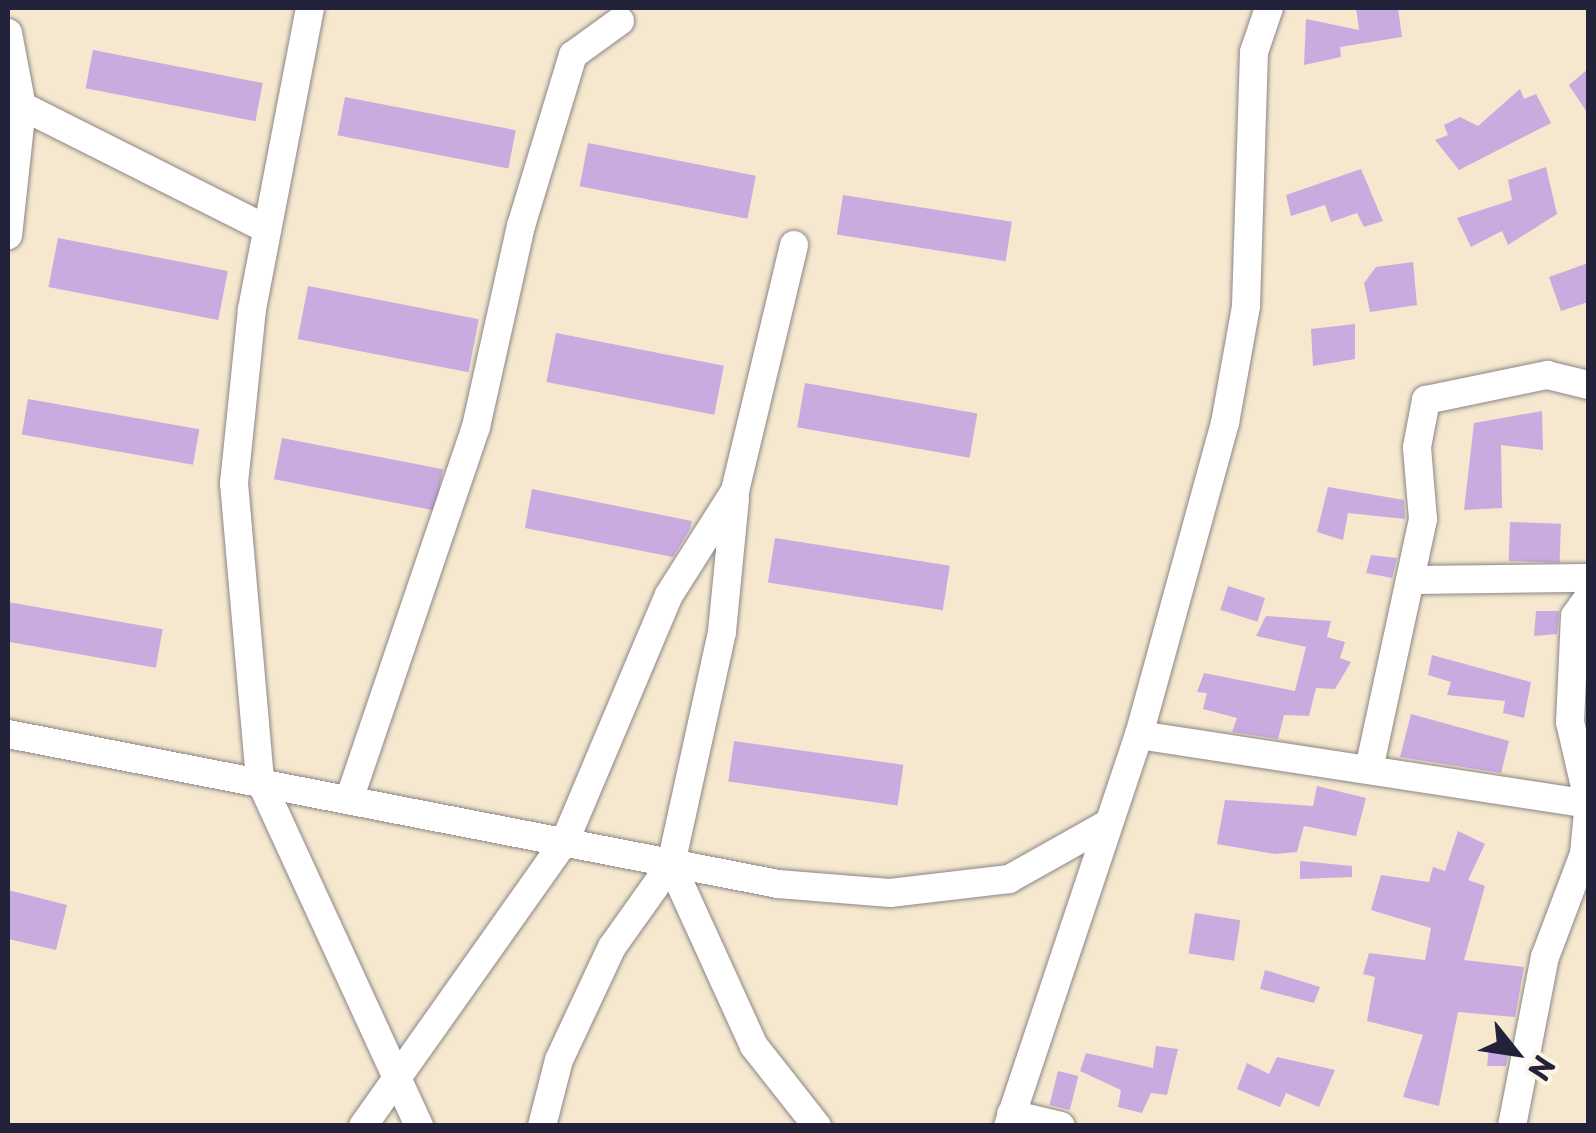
<!DOCTYPE html>
<style>
body{margin:0}
#map{position:relative;width:1596px;height:1133px;overflow:hidden;background:#f5e8cf;font-family:"Playpen Sans",sans-serif}
div>[style]{position:absolute}
.building>*{inset:0;background:#c9abe0;transform-origin:0 0}
.roads{filter:drop-shadow(0 0 2px #8c8585) drop-shadow(0 0 2px #8c8585)}
.minor>*{height:28px;margin:-14px;padding:0 14px;transform-origin:14px;border-radius:14px;background:#fff}
span{translate:-50% -50%;white-space:nowrap;text-align:center;line-height:1.15;-webkit-text-stroke:8px #fcf5e5;paint-order:stroke}
.frame{position:absolute;inset:0;border:10px solid #22223b;pointer-events:none}
.north{position:absolute;left:1466px;top:1003px;width:100px;height:100px;-webkit-text-stroke:8px #fcf5e5;paint-order:stroke;rotate:120deg;font-size:28px;font-weight:700;line-height:40px;text-align:center;color:#22223b}
.north::after{content:'';display:block;margin:auto;width:35px;height:45px;background:#22223b;clip-path:polygon(50% 0,100% 100%,50% 72%,0 100%)}
</style>
<div id="map">
<div class="building">
<div style="clip-path:polygon(1356px 8px,1398px 8px,1402px 37px,1340px 47px,1341px 57px,1304px 65px,1306px 19px,1359px 30px)"></div>
<div style="left:93px;top:50px;width:173px;height:39px;rotate:11deg"></div>
<div style="clip-path:polygon(1588px 69px,1588px 114px,1569px 85px)"></div>
<div style="clip-path:polygon(1520px 89px,1524px 99px,1536px 94px,1551px 123px,1459px 170px,1435px 140px,1448px 135px,1444px 125px,1460px 117px,1478px 126px)"></div>
<div style="left:345px;top:97px;width:174px;height:39px;rotate:11deg"></div>
<div style="left:588px;top:143px;width:171px;height:44px;rotate:11deg"></div>
<div style="clip-path:polygon(1546px 167px,1557px 214px,1508px 245px,1502px 231px,1471px 247px,1457px 218px,1512px 200px,1508px 180px)"></div>
<div style="clip-path:polygon(1361px 169px,1383px 221px,1364px 227px,1357px 213px,1331px 222px,1325px 205px,1291px 216px,1286px 195px)"></div>
<div style="left:843px;top:195px;width:171px;height:40px;rotate:9deg"></div>
<div style="left:58px;top:238px;width:173px;height:50px;rotate:11deg"></div>
<div style="clip-path:polygon(1413px 262px,1417px 305px,1370px 312px,1364px 283px,1376px 267px)"></div>
<div style="clip-path:polygon(1588px 263px,1588px 302px,1561px 311px,1549px 277px)"></div>
<div style="left:308px;top:286px;width:174px;height:54px;rotate:11deg"></div>
<div style="clip-path:polygon(1355px 324px,1355px 359px,1313px 366px,1311px 329px)"></div>
<div style="left:556px;top:333px;width:171px;height:50px;rotate:11deg"></div>
<div style="left:805px;top:383px;width:175px;height:45px;rotate:10deg"></div>
<div style="left:28px;top:399px;width:174px;height:36px;rotate:10deg"></div>
<div style="clip-path:polygon(1542px 411px,1543px 450px,1501px 445px,1502px 508px,1464px 510px,1474px 423px)"></div>
<div style="left:282px;top:438px;width:164px;height:42px;rotate:11deg"></div>
<div style="clip-path:polygon(1328px 487px,1404px 500px,1405px 519px,1348px 513px,1343px 540px,1317px 532px)"></div>
<div style="clip-path:polygon(532px 489px,692px 521px,690px 529px,673px 557px,525px 528px)"></div>
<div style="left:1510px;top:522px;width:51px;height:39px;rotate:2deg"></div>
<div style="left:775px;top:538px;width:177px;height:45px;rotate:9deg"></div>
<div style="clip-path:polygon(1371px 555px,1397px 558px,1392px 578px,1366px 573px)"></div>
<div style="left:1228px;top:586px;width:39px;height:25px;rotate:18deg"></div>
<div style="left:8px;top:602px;width:157px;height:39px;rotate:10deg"></div>
<div style="clip-path:polygon(1536px 611px,1559px 611px,1557px 634px,1534px 636px)"></div>
<div style="clip-path:polygon(1266px 616px,1331px 621px,1327px 637px,1345px 642px,1340px 658px,1351px 662px,1335px 689px,1316px 688px,1309px 716px,1284px 715px,1278px 739px,1232px 732px,1237px 718px,1203px 709px,1207px 693px,1197px 692px,1204px 673px,1295px 691px,1306px 647px,1256px 636px)"></div>
<div style="clip-path:polygon(1432px 655px,1531px 682px,1524px 718px,1503px 713px,1505px 701px,1447px 695px,1451px 682px,1428px 675px)"></div>
<div style="clip-path:polygon(1411px 714px,1509px 741px,1501px 773px,1400px 757px)"></div>
<div style="left:734px;top:741px;width:171px;height:41px;rotate:8deg"></div>
<div style="clip-path:polygon(1317px 786px,1366px 798px,1356px 836px,1304px 826px,1297px 852px,1275px 854px,1217px 844px,1225px 800px,1313px 806px)"></div>
<div style="clip-path:polygon(1458px 831px,1485px 844px,1468px 880px,1485px 886px,1464px 960px,1524px 967px,1515px 1017px,1458px 1012px,1439px 1106px,1403px 1097px,1423px 1035px,1367px 1021px,1375px 977px,1363px 974px,1369px 953px,1425px 960px,1431px 928px,1371px 910px,1381px 875px,1429px 882px,1433px 867px,1445px 871px)"></div>
<div style="clip-path:polygon(1300px 861px,1352px 866px,1352px 877px,1300px 879px)"></div>
<div style="clip-path:polygon(8px 890px,67px 905px,56px 950px,8px 939px)"></div>
<div style="left:1195px;top:913px;width:46px;height:41px;rotate:9deg"></div>
<div style="clip-path:polygon(1265px 970px,1320px 987px,1314px 1003px,1260px 989px)"></div>
<div style="clip-path:polygon(1156px 1046px,1178px 1049px,1167px 1095px,1151px 1093px,1142px 1113px,1118px 1107px,1121px 1090px,1080px 1071px,1086px 1053px,1153px 1068px)"></div>
<div style="clip-path:polygon(1489px 1048px,1509px 1048px,1506px 1066px,1487px 1066px)"></div>
<div style="clip-path:polygon(1277px 1057px,1335px 1070px,1319px 1107px,1286px 1093px,1280px 1107px,1237px 1089px,1247px 1063px,1269px 1074px)"></div>
<div style="left:1058px;top:1071px;width:21px;height:35px;rotate:14deg"></div>
</div>
<div class="roads">
<div class="minor">
<div style="left:310px;top:8px;width:307px;rotate:100.9deg"></div>
<div style="left:252px;top:309px;width:175px;rotate:95.9deg"></div>
<div style="left:234px;top:483px;width:298px;rotate:85deg"></div>
<div style="left:260px;top:780px;width:381px;rotate:65.3deg"></div>
<div style="left:8px;top:33px;width:75px;rotate:79.3deg"></div>
<div style="left:22px;top:107px;width:129px;rotate:96.2deg"></div>
<div style="left:8px;top:99px;width:289px;rotate:26.7deg"></div>
<div style="left:735px;top:499px;width:134px;rotate:95.6deg"></div>
<div style="left:722px;top:632px;width:238px;rotate:102.4deg"></div>
<div style="left:671px;top:864px;width:200px;rotate:65.5deg"></div>
<div style="left:754px;top:1046px;width:102px;rotate:51.8deg"></div>
<div style="left:1414px;top:580px;width:174px;rotate:-0.7deg"></div>
<div style="left:1588px;top:598px;width:22px;rotate:126deg"></div>
<div style="left:1575px;top:616px;width:106px;rotate:92.7deg"></div>
<div style="left:1570px;top:722px;width:80px;rotate:77deg"></div>
<div style="left:8px;top:734px;width:784px;rotate:11.02deg"></div>
<div style="left:778px;top:884px;width:112px;rotate:4.6deg"></div>
<div style="left:890px;top:893px;width:120px;rotate:-6.7deg"></div>
<div style="left:1009px;top:879px;width:112px;rotate:-29.3deg"></div>
<div style="left:1139px;top:735px;width:454px;rotate:8.7deg"></div>
<div style="left:1369px;top:769px;width:256px;rotate:-77.8deg"></div>
<div style="left:1423px;top:519px;width:72px;rotate:-94.8deg"></div>
<div style="left:1417px;top:447px;width:48px;rotate:-79.2deg"></div>
<div style="left:1426px;top:400px;width:124px;rotate:-11.7deg"></div>
<div style="left:1547px;top:375px;width:42px;rotate:13.7deg"></div>
<div style="left:350px;top:797px;width:391px;rotate:-71.2deg"></div>
<div style="left:476px;top:427px;width:206px;rotate:-77.4deg"></div>
<div style="left:521px;top:226px;width:179px;rotate:-73.1deg"></div>
<div style="left:573px;top:55px;width:58px;rotate:-35.9deg"></div>
<div style="left:1011px;top:1114px;width:51px;rotate:13.5deg"></div>
<div style="left:363px;top:1126px;width:349px;rotate:-54.7deg"></div>
<div style="left:565px;top:841px;width:267px;rotate:-67.1deg"></div>
<div style="left:669px;top:595px;width:123px;rotate:-57.6deg"></div>
<div style="left:735px;top:491px;width:253px;rotate:-76.5deg"></div>
<div style="left:542px;top:1126px;width:68px;rotate:-75.6deg"></div>
<div style="left:559px;top:1060px;width:125px;rotate:-64.9deg"></div>
<div style="left:612px;top:947px;width:102px;rotate:-54.6deg"></div>
<div style="left:1008px;top:1126px;width:412px;rotate:-71.5deg"></div>
<div style="left:1139px;top:735px;width:324px;rotate:-74.6deg"></div>
<div style="left:1225px;top:423px;width:119px;rotate:-79.8deg"></div>
<div style="left:1246px;top:306px;width:254px;rotate:-88.2deg"></div>
<div style="left:1254px;top:52px;width:46px;rotate:-71.2deg"></div>
<div style="left:1512px;top:1126px;width:172px;rotate:-79deg"></div>
<div style="left:1545px;top:957px;width:110px;rotate:-69.3deg"></div>
<div style="left:1584px;top:854px;width:42px;rotate:-84.6deg"></div>
</div>
</div>
<div class="frame"></div>
<div class="north">N</div>
</div>
